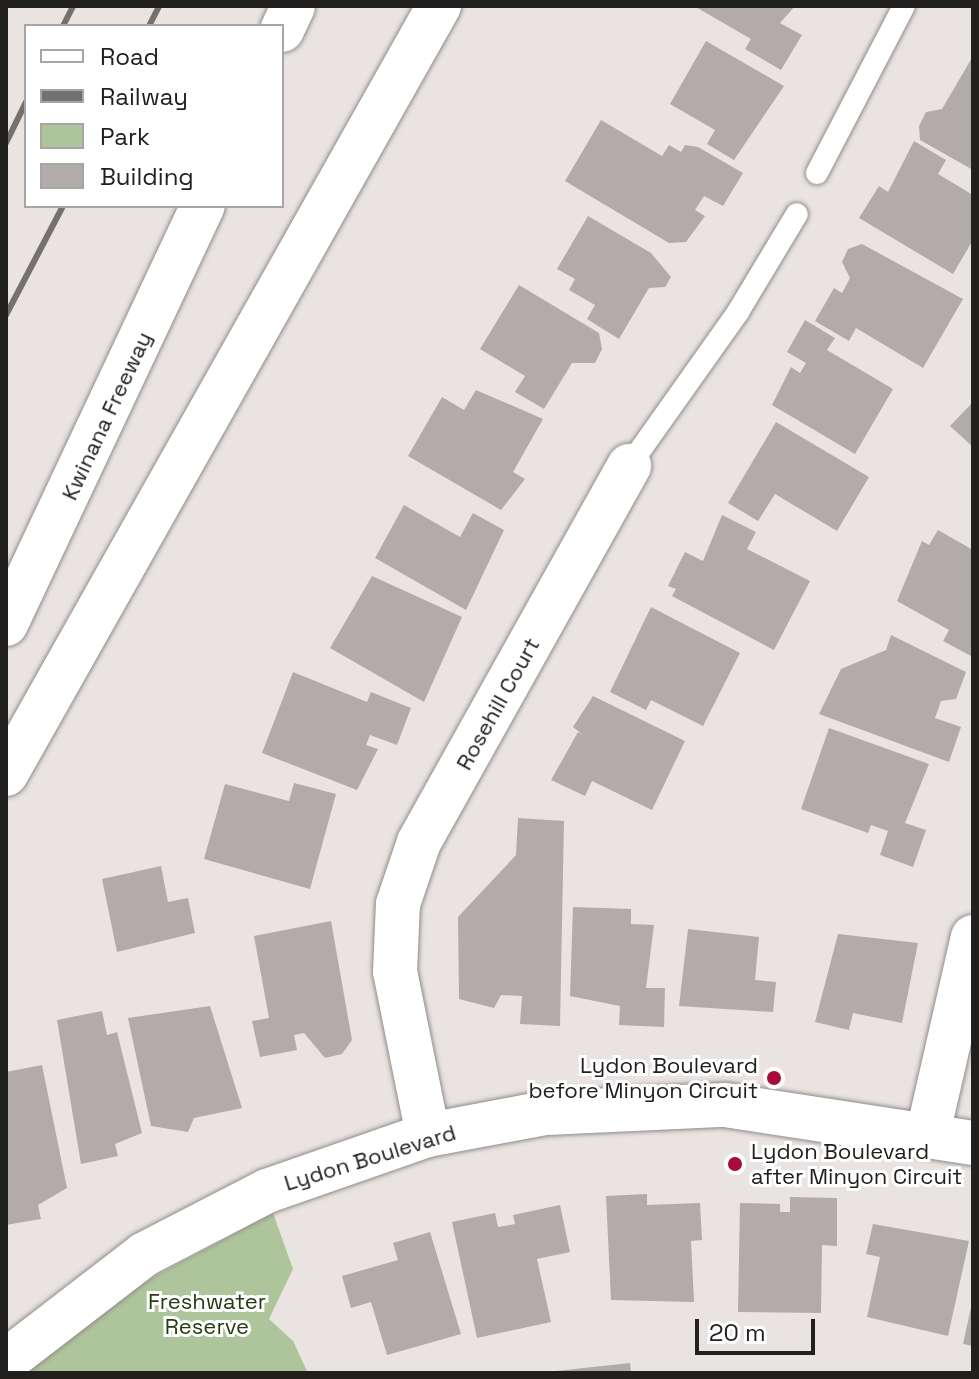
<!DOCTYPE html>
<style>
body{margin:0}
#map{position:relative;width:979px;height:1379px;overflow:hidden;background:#e9e4e1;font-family:"Space Grotesk",sans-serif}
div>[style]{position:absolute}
.green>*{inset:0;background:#aec59c}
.building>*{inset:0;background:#b1aca9}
.roads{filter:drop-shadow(0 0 2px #918c8a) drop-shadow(0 0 2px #918c8a)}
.lane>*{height:22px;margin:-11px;padding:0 11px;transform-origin:11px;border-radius:11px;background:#fff}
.street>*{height:44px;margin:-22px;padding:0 22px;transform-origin:22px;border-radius:22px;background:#fff}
.secondary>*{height:44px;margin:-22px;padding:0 22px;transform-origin:22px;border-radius:22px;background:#fff}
.highway>*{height:44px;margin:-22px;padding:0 22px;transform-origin:22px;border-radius:22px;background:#fff}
.rail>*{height:6px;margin:-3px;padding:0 3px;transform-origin:3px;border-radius:3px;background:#74716f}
.dots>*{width:22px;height:22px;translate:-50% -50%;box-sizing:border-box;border:4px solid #fff;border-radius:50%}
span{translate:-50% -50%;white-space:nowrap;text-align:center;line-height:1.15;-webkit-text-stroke:6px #fff;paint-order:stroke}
.street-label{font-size:22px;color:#22201f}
.poi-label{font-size:22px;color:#22201f}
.right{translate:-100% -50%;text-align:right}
.left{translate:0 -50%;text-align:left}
.park-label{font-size:22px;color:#263c0d}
.frame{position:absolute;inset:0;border:8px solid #22201f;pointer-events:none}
.legend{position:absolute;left:24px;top:24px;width:260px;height:184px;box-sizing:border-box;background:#fff;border:2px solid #a7a6a5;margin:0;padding:10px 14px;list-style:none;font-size:24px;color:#22201f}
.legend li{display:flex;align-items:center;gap:16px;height:40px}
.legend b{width:40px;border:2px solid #a7a6a5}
.scale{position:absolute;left:695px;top:1319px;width:120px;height:36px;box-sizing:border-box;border:4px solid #22201f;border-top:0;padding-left:10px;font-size:24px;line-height:28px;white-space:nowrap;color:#22201f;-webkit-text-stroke:6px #fff;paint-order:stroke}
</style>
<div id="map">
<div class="green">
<div style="clip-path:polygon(273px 1213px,293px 1269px,269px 1319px,293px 1341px,308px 1373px,22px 1373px,140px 1284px)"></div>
</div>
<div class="building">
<div style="clip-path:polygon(694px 6px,795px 6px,780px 23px,802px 35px,781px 70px,745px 49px,751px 39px)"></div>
<div style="clip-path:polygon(706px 41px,784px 86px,734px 160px,707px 144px,715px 130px,670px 104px)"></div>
<div style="clip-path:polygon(973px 56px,973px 170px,920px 140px,919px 126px,926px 112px,942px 109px)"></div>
<div style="clip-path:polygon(601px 120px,662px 156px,669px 145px,681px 152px,685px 145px,698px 147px,743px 173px,723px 206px,704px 196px,695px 210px,705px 216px,686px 242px,669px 243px,565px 181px)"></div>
<div style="clip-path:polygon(914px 141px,946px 160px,938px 174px,973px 195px,973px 240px,953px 274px,859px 218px,879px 186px,888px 192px)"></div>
<div style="clip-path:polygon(588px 216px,651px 253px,671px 277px,665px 287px,649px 288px,619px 339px,587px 319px,595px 305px,569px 290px,575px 279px,557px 269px)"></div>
<div style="clip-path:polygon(862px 244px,963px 299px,923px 368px,856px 328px,849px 341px,815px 321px,834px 288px,842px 293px,850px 278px,842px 262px,848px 249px)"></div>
<div style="clip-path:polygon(519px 285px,599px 333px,602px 349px,595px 363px,572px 363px,544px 409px,515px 392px,525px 376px,480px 349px)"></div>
<div style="clip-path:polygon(805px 320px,835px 338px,827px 350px,893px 389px,855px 454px,772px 405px,791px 367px,800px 373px,806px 363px,787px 352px)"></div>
<div style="clip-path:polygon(476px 390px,543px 419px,513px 472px,525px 479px,501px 510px,408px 456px,442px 397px,464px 410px)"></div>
<div style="clip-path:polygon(973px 402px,973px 447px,950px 426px)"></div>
<div style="clip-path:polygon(776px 422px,869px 477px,837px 531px,775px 494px,758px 521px,728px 503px)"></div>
<div style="clip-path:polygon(404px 505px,460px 537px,473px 513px,504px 530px,466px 610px,375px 558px)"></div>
<div style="clip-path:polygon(722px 515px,756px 532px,747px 549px,810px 581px,774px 650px,672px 596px,676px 589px,668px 586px,685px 552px,703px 561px)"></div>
<div style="clip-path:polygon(938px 530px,973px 550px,973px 657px,943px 641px,949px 630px,897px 601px,922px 541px,929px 545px)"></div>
<div style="clip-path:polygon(372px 576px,462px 617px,424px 702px,330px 648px)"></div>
<div style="clip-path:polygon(651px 607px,740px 653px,703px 726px,651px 700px,646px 710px,610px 692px)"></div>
<div style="clip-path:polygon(891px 635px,966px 672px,956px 699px,941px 701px,935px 718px,961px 727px,949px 762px,819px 714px,841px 669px,886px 650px)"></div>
<div style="clip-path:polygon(293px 672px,367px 702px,371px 692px,411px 708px,397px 745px,370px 735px,366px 745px,378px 749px,357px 790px,262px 753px)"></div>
<div style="clip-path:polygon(593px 696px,685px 741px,652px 810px,592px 781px,585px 796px,551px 780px,578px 732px,583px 735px,573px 727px)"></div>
<div style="clip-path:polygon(829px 728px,929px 764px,905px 823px,926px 830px,913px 867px,880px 855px,888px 831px,871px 825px,868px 833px,801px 809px)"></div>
<div style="clip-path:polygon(294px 783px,336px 794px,310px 889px,204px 859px,225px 784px,289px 801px)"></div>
<div style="clip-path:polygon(518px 818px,564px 821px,560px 1026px,520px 1024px,522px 996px,501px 995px,494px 1008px,459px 999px,458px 917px,516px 855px)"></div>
<div style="clip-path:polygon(161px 866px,168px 902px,188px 898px,195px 933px,117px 952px,102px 879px)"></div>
<div style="clip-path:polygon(573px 907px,631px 909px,631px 924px,654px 925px,646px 988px,665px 988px,664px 1027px,619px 1025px,620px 1006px,570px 996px)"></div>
<div style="clip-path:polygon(331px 921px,352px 1040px,342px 1054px,325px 1058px,304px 1033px,294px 1035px,297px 1050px,260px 1057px,252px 1021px,269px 1018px,254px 936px)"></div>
<div style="clip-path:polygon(688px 929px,759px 937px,755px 980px,776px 982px,773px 1012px,679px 1006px)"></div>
<div style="clip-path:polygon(838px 934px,918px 943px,902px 1023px,853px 1013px,849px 1030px,815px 1022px)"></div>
<div style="clip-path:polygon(210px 1006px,242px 1108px,194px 1118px,188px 1132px,151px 1126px,128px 1018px)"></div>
<div style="clip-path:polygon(102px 1011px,107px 1035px,117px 1032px,142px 1133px,115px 1144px,118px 1156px,81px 1164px,57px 1020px)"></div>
<div style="clip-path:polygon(42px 1065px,67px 1188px,38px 1205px,41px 1219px,6px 1225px,6px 1072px)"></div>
<div style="clip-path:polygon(647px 1194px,647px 1205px,700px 1203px,702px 1240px,691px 1241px,694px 1302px,611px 1300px,606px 1196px)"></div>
<div style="clip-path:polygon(790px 1197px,837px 1198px,837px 1246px,822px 1245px,821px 1313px,738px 1312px,740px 1203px,780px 1204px,780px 1212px,790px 1212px)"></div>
<div style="clip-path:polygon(560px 1205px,570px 1252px,537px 1259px,551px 1322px,477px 1338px,452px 1222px,495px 1213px,498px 1227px,515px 1224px,513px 1215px)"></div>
<div style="clip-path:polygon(873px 1224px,969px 1241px,948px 1336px,867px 1317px,880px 1257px,866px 1254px)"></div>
<div style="clip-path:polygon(430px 1232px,461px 1334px,387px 1355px,371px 1302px,351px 1308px,342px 1276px,398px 1260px,393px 1243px)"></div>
<div style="clip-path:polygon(972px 1303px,973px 1303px,973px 1346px,963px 1344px)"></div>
<div style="clip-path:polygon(630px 1363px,631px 1373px,556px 1373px,556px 1371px)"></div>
</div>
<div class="roads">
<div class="lane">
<div style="left:817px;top:173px;width:188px;rotate:-62.5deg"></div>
<div style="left:629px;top:466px;width:189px;rotate:-54.7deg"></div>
<div style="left:738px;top:312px;width:114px;rotate:-59deg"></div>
</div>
<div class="street">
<div style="left:928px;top:1133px;width:201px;rotate:-77.1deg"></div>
<div style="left:428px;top:1135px;width:166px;rotate:-101.4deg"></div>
<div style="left:395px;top:972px;width:68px;rotate:-87.5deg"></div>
<div style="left:398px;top:904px;width:65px;rotate:-71.3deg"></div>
<div style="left:419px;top:842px;width:431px;rotate:-60.8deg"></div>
</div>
<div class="secondary">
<div style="left:6px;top:1361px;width:175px;rotate:-37.6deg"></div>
<div style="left:145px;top:1254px;width:137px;rotate:-27.3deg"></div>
<div style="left:267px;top:1191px;width:170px;rotate:-19.2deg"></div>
<div style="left:428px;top:1135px;width:120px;rotate:-10.6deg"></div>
<div style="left:546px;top:1113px;width:179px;rotate:-2.6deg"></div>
<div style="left:725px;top:1105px;width:251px;rotate:8.7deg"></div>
</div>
<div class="highway">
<div style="left:282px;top:30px;width:26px;rotate:-65deg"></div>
<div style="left:6px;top:624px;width:462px;rotate:-64.8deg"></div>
<div style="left:6px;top:774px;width:882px;rotate:-60.59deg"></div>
</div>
</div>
<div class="rail">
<div style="left:63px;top:26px;width:22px;rotate:-63deg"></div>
<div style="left:149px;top:26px;width:22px;rotate:-63deg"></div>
<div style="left:6px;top:143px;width:46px;rotate:-64deg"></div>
<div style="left:6px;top:315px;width:123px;rotate:-62.4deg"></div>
</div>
<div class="dots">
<div style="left:774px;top:1078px;background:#a70d38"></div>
<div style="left:735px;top:1164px;background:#a70d38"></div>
</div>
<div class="street-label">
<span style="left:107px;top:416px;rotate:-65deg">Kwinana Freeway</span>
<span style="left:498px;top:704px;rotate:-61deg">Rosehill Court</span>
<span style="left:370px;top:1158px;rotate:-17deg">Lydon Boulevard</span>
</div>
<div class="poi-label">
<span class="right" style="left:758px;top:1078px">Lydon Boulevard<br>before Minyon Circuit</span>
<span class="left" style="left:751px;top:1164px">Lydon Boulevard<br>after Minyon Circuit</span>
</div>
<div class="park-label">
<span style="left:207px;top:1314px">Freshwater<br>Reserve</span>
</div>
<div class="frame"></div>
<ul class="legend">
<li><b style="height:10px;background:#fff"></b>Road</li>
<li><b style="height:10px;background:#74716f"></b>Railway</li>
<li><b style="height:22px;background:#aec59c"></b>Park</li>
<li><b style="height:22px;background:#b1aca9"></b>Building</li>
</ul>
<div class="scale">20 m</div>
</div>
